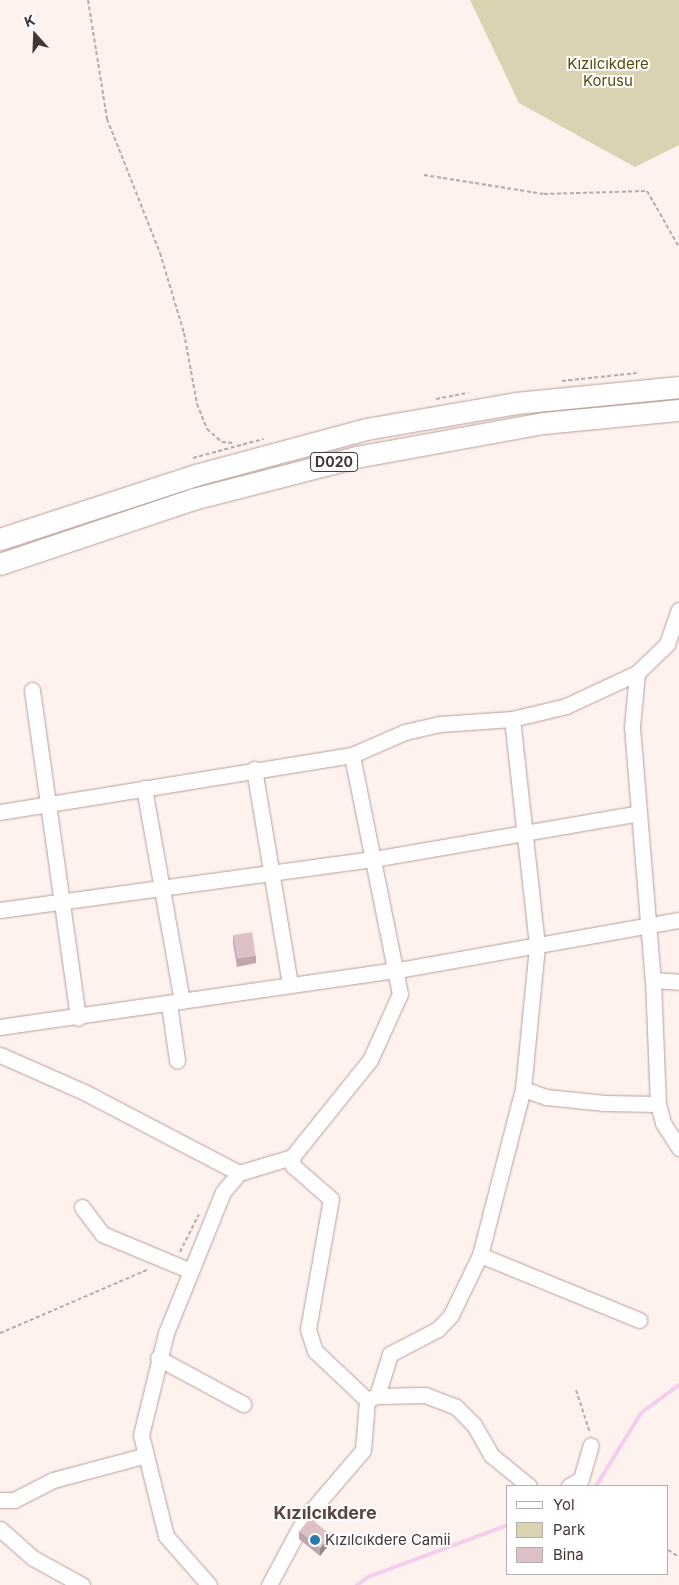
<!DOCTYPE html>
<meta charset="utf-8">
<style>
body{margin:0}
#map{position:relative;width:679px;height:1585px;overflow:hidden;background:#fef2ef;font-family:Inter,sans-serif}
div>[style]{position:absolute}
.green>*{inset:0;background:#dbd2b1}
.stream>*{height:4px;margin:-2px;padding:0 2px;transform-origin:2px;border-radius:2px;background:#f6ccef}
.path>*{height:2px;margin-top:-1px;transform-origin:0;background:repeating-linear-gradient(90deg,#b7aba9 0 4px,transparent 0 6.5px)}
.roads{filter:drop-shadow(0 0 1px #b99e98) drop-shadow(0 0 1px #b99e98)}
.minor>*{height:15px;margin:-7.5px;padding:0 7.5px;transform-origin:7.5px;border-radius:7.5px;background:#fff}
.highway>*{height:21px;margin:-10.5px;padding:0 10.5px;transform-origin:10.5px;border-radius:10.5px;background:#fff}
.wall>*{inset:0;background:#bea6ab}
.shaded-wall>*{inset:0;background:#9b878b}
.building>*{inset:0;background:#ddc1c7;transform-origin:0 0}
.dots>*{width:14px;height:14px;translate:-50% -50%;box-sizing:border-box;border:2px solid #fff;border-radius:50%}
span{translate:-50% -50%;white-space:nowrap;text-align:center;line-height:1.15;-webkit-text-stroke:4px #fff;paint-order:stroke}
.shield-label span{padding:1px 4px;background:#fff;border:1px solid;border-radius:4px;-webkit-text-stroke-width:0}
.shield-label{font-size:14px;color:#433735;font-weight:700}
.park-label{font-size:15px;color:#584a0f}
.poi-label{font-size:15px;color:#433735}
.left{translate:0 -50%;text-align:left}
.quarter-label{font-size:18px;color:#5b453f;font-weight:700}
.legend{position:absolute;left:506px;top:1485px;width:162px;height:90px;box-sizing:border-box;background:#fff;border:1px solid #b4afae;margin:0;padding:6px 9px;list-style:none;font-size:15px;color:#433735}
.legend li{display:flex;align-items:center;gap:10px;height:25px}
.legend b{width:25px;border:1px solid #b4afae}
.north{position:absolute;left:10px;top:10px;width:50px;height:50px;-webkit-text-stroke:4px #fff;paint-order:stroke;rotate:340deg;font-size:14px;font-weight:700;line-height:20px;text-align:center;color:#433735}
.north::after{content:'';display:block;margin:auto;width:18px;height:22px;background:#433735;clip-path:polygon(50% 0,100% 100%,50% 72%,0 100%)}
</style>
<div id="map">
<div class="green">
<div style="clip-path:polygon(470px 0,679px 0,679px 145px,635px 167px,519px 103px)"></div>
</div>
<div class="stream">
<div style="left:596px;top:1486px;width:86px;rotate:-58.3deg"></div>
<div style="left:641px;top:1413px;width:47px;rotate:-36.4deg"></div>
<div style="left:357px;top:1585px;width:14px;rotate:-36deg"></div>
<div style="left:368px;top:1577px;width:149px;rotate:-20.4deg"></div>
</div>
<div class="path">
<div style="left:88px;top:0;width:121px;rotate:80.9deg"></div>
<div style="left:107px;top:119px;width:144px;rotate:68.4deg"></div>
<div style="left:160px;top:253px;width:84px;rotate:73.3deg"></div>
<div style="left:184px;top:333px;width:72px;rotate:79.6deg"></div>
<div style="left:197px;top:404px;width:27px;rotate:68deg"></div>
<div style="left:207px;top:429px;width:20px;rotate:41deg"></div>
<div style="left:222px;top:442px;width:12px;rotate:5deg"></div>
<div style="left:424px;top:175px;width:121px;rotate:9deg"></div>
<div style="left:544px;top:194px;width:103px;rotate:-1.7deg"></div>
<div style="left:647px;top:191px;width:64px;rotate:60.3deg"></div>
<div style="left:562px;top:381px;width:75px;rotate:-6.1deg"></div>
<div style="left:436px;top:399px;width:33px;rotate:-11deg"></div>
<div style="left:193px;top:458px;width:73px;rotate:-15.2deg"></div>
<div style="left:180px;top:1252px;width:42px;rotate:-63.4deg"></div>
<div style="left:0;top:1333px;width:162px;rotate:-23.2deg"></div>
<div style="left:576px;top:1390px;width:45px;rotate:72deg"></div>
<div style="left:668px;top:1550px;width:13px;rotate:32deg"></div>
</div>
<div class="roads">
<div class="minor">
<div style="left:637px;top:673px;width:54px;rotate:95.3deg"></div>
<div style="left:632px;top:727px;width:254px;rotate:85.3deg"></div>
<div style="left:653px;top:980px;width:124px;rotate:87.7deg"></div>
<div style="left:32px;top:690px;width:331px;rotate:82deg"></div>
<div style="left:254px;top:769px;width:219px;rotate:80.5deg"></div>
<div style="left:144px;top:788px;width:216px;rotate:79.9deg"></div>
<div style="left:0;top:812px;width:357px;rotate:-9.2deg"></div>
<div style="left:352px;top:755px;width:58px;rotate:-23.5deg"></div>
<div style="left:405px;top:732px;width:36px;rotate:-13deg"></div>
<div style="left:440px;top:724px;width:72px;rotate:-4deg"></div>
<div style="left:512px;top:719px;width:56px;rotate:-13.5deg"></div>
<div style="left:566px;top:706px;width:78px;rotate:-24.9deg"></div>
<div style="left:637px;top:673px;width:42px;rotate:-44deg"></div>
<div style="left:667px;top:644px;width:36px;rotate:-71deg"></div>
<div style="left:0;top:910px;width:376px;rotate:-7.8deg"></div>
<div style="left:373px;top:859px;width:270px;rotate:-9.8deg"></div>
<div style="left:653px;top:980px;width:26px;rotate:4deg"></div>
<div style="left:169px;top:1004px;width:57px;rotate:81.9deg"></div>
<div style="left:0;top:1027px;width:402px;rotate:-8.2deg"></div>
<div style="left:398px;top:970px;width:285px;rotate:-10.1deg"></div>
<div style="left:0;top:1055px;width:94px;rotate:23.8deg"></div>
<div style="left:86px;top:1093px;width:173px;rotate:27.6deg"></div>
<div style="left:239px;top:1173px;width:55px;rotate:-16.8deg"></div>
<div style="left:292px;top:1157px;width:124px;rotate:-51.2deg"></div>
<div style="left:370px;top:1060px;width:72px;rotate:-65.6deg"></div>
<div style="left:400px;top:994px;width:244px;rotate:-101.4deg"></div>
<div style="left:523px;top:1089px;width:24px;rotate:19deg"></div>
<div style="left:546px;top:1097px;width:59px;rotate:5.8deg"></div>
<div style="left:605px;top:1103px;width:53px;rotate:1.1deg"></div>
<div style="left:658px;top:1104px;width:20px;rotate:75deg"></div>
<div style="left:663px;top:1123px;width:30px;rotate:57deg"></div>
<div style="left:82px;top:1207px;width:34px;rotate:53deg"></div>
<div style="left:102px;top:1234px;width:96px;rotate:22.6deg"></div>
<div style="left:480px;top:1255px;width:172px;rotate:22.2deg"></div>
<div style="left:158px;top:1358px;width:97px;rotate:28.4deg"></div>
<div style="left:377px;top:1396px;width:48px;rotate:-1.2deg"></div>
<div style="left:425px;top:1395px;width:33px;rotate:21deg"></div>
<div style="left:456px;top:1407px;width:25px;rotate:45deg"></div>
<div style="left:474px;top:1425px;width:34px;rotate:60deg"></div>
<div style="left:491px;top:1455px;width:49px;rotate:39.2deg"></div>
<div style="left:367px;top:1400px;width:11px;rotate:-22deg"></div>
<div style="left:377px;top:1396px;width:44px;rotate:-72.8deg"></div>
<div style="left:390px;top:1354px;width:54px;rotate:-27.5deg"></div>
<div style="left:438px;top:1329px;width:19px;rotate:-47deg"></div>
<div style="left:451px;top:1315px;width:67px;rotate:-64.2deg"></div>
<div style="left:480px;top:1255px;width:171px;rotate:-75.5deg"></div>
<div style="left:523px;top:1089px;width:145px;rotate:-84.4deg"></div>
<div style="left:537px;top:945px;width:227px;rotate:-96.3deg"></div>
<div style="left:569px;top:1486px;width:14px;rotate:-30deg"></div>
<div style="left:581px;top:1479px;width:35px;rotate:-74deg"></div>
<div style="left:0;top:1500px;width:14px"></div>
<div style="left:14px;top:1500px;width:44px;rotate:-27.1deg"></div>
<div style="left:53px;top:1480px;width:93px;rotate:-14.9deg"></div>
<div style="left:0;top:1529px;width:44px;rotate:41.3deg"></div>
<div style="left:33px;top:1558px;width:56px;rotate:28.9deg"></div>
<div style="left:209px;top:1585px;width:65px;rotate:-131.3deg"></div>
<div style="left:166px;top:1536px;width:104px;rotate:-103.9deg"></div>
<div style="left:141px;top:1435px;width:105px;rotate:-76.2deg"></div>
<div style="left:166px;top:1333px;width:152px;rotate:-68deg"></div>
<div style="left:223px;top:1192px;width:25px;rotate:-50deg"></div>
<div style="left:269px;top:1585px;width:76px;rotate:-61.8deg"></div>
<div style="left:305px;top:1518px;width:89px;rotate:-49.5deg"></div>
<div style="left:363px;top:1450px;width:50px;rotate:-85.4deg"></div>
<div style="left:367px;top:1400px;width:71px;rotate:-136.7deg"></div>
<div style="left:315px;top:1351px;width:23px;rotate:-108deg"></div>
<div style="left:308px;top:1329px;width:132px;rotate:-80deg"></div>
<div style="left:331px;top:1199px;width:50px;rotate:-139deg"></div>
<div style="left:293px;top:1166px;width:9px;rotate:-96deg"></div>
</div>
<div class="highway">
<div style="left:0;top:539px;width:206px;rotate:-18.1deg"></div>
<div style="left:196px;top:475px;width:176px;rotate:-15.1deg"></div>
<div style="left:366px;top:429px;width:152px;rotate:-9.8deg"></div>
<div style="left:516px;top:403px;width:164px;rotate:-5.6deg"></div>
<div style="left:0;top:564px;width:204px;rotate:-18.6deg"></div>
<div style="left:193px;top:499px;width:168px;rotate:-14.4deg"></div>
<div style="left:356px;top:457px;width:190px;rotate:-10.3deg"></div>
<div style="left:543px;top:423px;width:137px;rotate:-5.5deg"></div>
</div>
</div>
<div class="wall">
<div style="clip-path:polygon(233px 936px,256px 956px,256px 963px,237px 967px,233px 943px)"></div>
<div style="clip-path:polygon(299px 1531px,331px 1542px,320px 1556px,299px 1539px)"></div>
</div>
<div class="shaded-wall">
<div style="clip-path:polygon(331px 1535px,331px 1542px,320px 1556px,320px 1548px)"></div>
</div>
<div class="building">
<div style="left:252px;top:932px;width:24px;height:19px;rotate:81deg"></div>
<div style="left:310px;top:1518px;width:27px;height:17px;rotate:39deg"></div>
</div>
<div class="dots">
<div style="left:315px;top:1540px;background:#2a79ab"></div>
</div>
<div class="shield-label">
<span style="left:334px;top:462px">D020</span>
</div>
<div class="park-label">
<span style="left:608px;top:72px">Kızılcıkdere<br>Korusu</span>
</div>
<div class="poi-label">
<span class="left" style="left:325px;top:1540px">Kızılcıkdere Camii</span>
</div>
<div class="quarter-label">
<span style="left:325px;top:1513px">Kızılcıkdere</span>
</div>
<ul class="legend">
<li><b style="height:6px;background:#fff"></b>Yol</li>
<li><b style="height:14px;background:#dbd2b1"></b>Park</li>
<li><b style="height:14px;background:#ddc1c7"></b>Bina</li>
</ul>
<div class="north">K</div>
</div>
